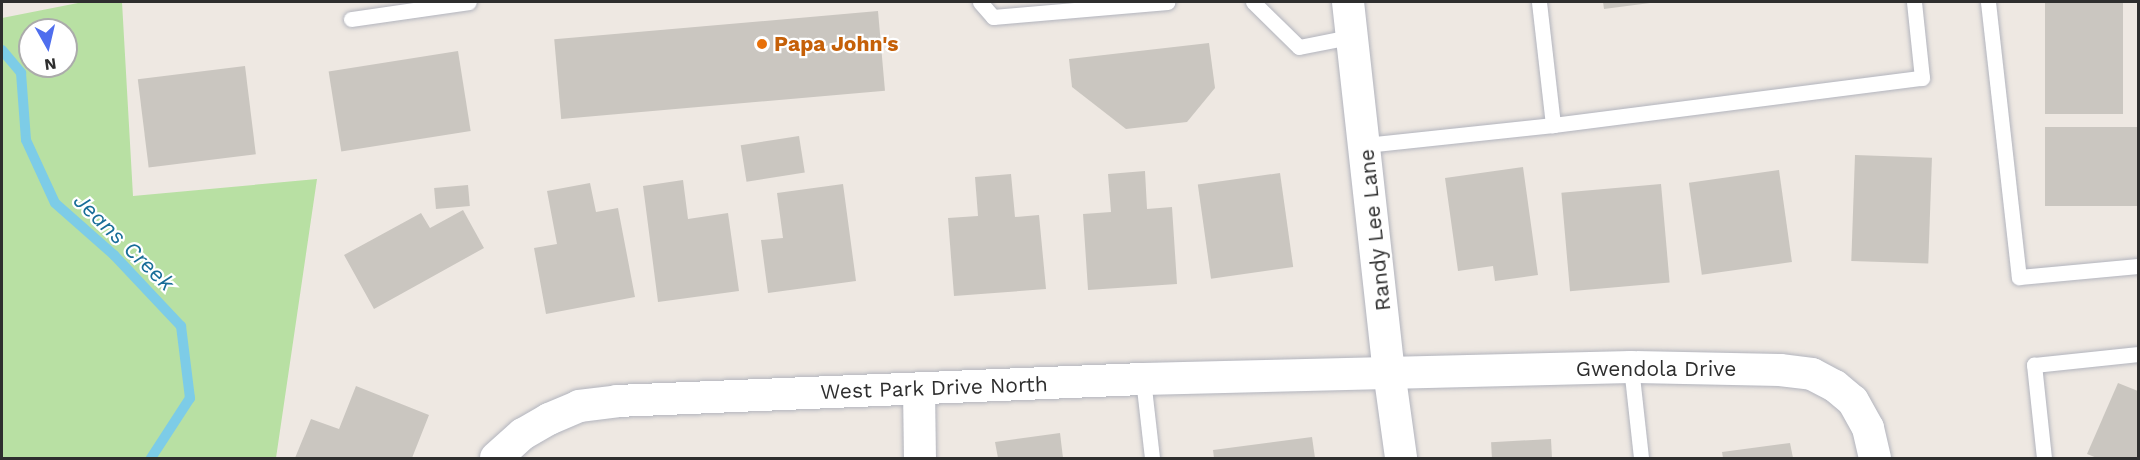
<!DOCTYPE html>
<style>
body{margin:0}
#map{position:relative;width:2140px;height:460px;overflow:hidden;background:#eee8e2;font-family:"Work Sans",sans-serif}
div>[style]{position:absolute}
.green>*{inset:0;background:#b8e0a3}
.stream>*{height:10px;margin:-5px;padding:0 5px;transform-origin:5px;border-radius:5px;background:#7dcce7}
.building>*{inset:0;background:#cac6c0;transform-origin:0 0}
.roads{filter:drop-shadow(0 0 2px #b2b4bd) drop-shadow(0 0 2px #b2b4bd)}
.lane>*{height:15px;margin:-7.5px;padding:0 7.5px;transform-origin:7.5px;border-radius:7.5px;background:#fff}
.street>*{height:32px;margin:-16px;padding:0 16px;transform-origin:16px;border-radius:16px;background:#fff}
.dots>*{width:16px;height:16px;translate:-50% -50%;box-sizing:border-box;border:3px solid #fff;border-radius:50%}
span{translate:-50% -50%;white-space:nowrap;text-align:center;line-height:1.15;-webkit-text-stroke:4.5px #fff;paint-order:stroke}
.food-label{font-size:21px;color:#c56008;font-weight:700}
.left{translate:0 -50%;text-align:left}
.street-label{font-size:21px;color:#2e2e2e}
.water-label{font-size:22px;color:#186d98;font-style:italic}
.frame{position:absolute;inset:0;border:3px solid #2e2e2e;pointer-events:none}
.north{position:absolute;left:18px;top:18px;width:60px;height:60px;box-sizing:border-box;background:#fff;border:2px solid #ababab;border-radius:50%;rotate:172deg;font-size:16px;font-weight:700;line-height:24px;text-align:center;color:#2e2e2e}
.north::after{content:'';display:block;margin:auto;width:21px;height:27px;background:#4f6eee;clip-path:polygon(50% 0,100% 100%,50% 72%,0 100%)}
</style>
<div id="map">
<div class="green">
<div style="clip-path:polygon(evenodd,83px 2px,122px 2px,133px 196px,317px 179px,276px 458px,2px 458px,2px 18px,83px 2px,30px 30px,66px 30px,66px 66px,30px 66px,30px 30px)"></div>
</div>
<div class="stream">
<div style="left:2px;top:50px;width:30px;rotate:50deg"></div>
<div style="left:21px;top:73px;width:67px;rotate:85.7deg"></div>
<div style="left:26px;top:140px;width:69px;rotate:65.3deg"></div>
<div style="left:55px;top:203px;width:79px;rotate:41.4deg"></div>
<div style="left:114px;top:255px;width:98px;rotate:46.7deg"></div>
<div style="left:181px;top:326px;width:73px;rotate:82.9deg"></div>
<div style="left:190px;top:398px;width:72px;rotate:123deg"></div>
</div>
<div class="building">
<div style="clip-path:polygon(1603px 2px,1650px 2px,1650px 3px,1604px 9px)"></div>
<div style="left:2045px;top:2px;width:78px;height:112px"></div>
<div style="left:878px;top:11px;width:80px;height:325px;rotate:85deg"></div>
<div style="clip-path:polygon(1209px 43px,1215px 88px,1187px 122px,1126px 129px,1072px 87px,1069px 59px)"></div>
<div style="left:458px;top:51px;width:81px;height:131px;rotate:81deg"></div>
<div style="left:245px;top:66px;width:89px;height:108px;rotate:83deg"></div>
<div style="left:2138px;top:127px;width:79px;height:93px;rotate:90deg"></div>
<div style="left:799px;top:136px;width:37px;height:59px;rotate:81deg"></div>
<div style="left:1855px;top:155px;width:77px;height:106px;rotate:2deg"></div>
<div style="clip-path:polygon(1523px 167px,1538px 275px,1495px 281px,1493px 266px,1458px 271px,1445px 178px)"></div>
<div style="left:1779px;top:170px;width:93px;height:91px;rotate:82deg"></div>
<div style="clip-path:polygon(1145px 171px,1147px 209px,1172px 207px,1177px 284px,1088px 290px,1083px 214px,1111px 212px,1108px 174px)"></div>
<div style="left:1280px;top:173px;width:95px;height:83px;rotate:82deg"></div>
<div style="clip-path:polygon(1011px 174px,1015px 217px,1039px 215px,1046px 289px,954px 296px,948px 218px,978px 216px,975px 177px)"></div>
<div style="clip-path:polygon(683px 180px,688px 219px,728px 213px,739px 291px,658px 302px,643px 186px)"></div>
<div style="clip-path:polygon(590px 183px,596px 212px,618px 208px,635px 297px,546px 314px,534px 248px,557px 244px,547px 191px)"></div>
<div style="clip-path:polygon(843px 184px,856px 281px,768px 293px,761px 240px,783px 238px,777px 193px)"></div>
<div style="left:1661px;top:184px;width:99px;height:100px;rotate:85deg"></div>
<div style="left:468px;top:185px;width:21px;height:34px;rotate:85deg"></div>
<div style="clip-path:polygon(463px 210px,484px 248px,374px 309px,344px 255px,421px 213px,430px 228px)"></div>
<div style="clip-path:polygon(2118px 383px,2138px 391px,2138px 458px,2097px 458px,2087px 454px)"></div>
<div style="clip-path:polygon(356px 386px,429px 415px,412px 458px,295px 458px,311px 419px,339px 429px)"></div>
<div style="clip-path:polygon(1060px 433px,1063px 458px,998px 458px,995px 442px)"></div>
<div style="clip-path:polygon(1312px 437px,1315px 458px,1214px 458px,1213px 450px)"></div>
<div style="left:1551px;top:439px;width:19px;height:60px;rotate:87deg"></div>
<div style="clip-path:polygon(1790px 443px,1793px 458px,1723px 458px,1722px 452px)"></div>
</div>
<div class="roads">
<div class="lane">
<div style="left:980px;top:2px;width:20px;rotate:49deg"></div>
<div style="left:993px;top:17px;width:175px;rotate:-4.9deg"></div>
<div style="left:1253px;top:2px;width:64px;rotate:44.4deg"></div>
<div style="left:1299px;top:47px;width:56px;rotate:-11.3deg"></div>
<div style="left:1539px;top:2px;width:124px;rotate:83.5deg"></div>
<div style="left:1553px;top:125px;width:372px;rotate:-7.3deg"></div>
<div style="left:1922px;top:78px;width:76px;rotate:-96deg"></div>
<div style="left:1988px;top:2px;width:277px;rotate:83.6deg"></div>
<div style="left:2019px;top:277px;width:120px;rotate:-5.3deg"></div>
<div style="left:351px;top:19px;width:119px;rotate:-8.2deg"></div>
<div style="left:1366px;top:145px;width:188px;rotate:-6.1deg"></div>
<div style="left:1631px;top:367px;width:92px;rotate:83.7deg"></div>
<div style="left:1143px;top:379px;width:80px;rotate:83.5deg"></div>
<div style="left:2044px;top:458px;width:94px;rotate:-96.1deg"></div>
<div style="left:2034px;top:365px;width:105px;rotate:-6deg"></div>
</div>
<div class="street">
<div style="left:1348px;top:2px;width:371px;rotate:83.7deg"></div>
<div style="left:1389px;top:371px;width:88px;rotate:82.1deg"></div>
<div style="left:919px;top:389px;width:69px;rotate:89.2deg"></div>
<div style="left:496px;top:458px;width:36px;rotate:-42deg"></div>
<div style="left:523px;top:434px;width:30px;rotate:-30deg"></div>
<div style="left:549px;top:419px;width:33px;rotate:-23deg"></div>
<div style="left:579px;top:406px;width:38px;rotate:-7deg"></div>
<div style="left:617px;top:401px;width:526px;rotate:-2.4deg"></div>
<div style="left:1143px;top:379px;width:488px;rotate:-1.4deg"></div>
<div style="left:1631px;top:367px;width:149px;rotate:1.2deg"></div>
<div style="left:1780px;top:370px;width:32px;rotate:7deg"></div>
<div style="left:1812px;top:374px;width:26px;rotate:28deg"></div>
<div style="left:1835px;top:386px;width:23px;rotate:40deg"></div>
<div style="left:1853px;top:401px;width:31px;rotate:61deg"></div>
<div style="left:1868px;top:428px;width:31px;rotate:77deg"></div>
</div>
</div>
<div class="dots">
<div style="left:762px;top:44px;background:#e8710a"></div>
</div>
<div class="food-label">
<span class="left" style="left:774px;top:44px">Papa John's</span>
</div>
<div class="street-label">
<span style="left:1375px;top:230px;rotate:-96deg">Randy Lee Lane</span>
<span style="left:1656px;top:369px">Gwendola Drive</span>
<span style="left:934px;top:388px;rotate:-2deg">West Park Drive North</span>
</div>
<div class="water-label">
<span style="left:124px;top:242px;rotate:44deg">Jeans Creek</span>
</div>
<div class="frame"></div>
<div class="north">N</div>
</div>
